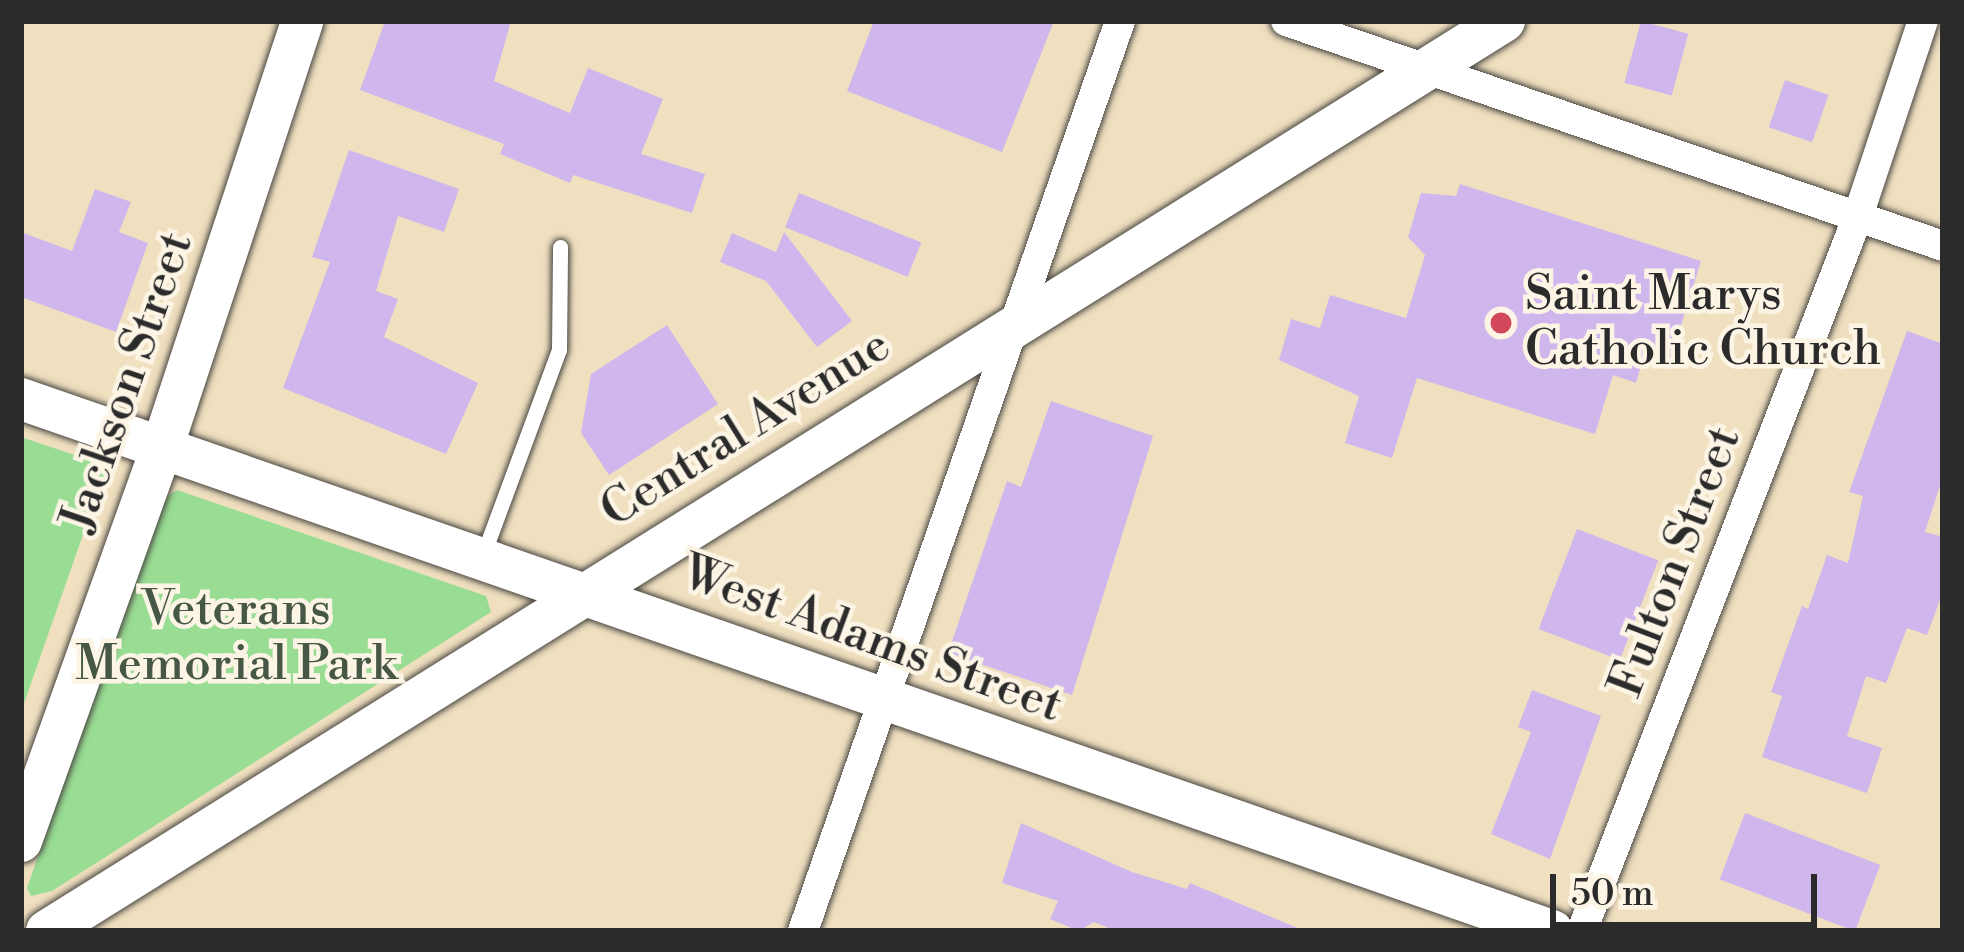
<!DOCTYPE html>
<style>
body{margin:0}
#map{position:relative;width:1964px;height:952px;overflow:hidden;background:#f0e0c0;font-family:"Libre Bodoni",serif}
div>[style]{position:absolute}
.green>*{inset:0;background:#99dd94}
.building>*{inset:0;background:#cfb6ec;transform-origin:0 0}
.roads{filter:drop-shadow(0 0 3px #494641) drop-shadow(0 0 3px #494641)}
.lane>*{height:15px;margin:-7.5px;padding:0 7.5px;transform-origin:7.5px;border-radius:7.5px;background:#fff}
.street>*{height:30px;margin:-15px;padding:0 15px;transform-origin:15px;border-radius:15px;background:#fff}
.secondary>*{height:42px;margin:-21px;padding:0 21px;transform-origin:21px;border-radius:21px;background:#fff}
.dots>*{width:33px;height:33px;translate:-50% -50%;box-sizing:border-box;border:6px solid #fcf5e5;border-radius:50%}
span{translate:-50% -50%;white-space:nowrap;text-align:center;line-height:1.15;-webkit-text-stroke:9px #fcf5e5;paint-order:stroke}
.poi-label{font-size:48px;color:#2b2b2b}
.left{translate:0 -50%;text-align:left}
.street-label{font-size:48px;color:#2b2b2b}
.park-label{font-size:48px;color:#465845}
.frame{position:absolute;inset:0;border:24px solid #2b2b2b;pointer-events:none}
.scale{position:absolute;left:1550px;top:874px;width:267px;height:54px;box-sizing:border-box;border:6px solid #2b2b2b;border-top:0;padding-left:15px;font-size:36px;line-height:42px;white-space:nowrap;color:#2b2b2b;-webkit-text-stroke:9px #fcf5e5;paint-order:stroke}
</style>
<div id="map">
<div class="green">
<div style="clip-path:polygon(21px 437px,107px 466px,21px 712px)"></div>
<div style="clip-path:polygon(177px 490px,486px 596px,491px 612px,52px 891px,31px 896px,27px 888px,161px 500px)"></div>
</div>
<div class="building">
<div style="clip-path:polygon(385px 21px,511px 21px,494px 81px,570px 113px,588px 68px,663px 99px,641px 154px,705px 174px,692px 213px,573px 175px,570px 183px,500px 154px,504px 144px,360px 90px)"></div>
<div style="clip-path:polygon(874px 21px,1054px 21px,1002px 152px,847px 91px)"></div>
<div style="left:1641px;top:21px;width:49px;height:64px;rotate:15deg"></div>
<div style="left:1785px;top:80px;width:46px;height:50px;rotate:19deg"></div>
<div style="clip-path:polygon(349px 150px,459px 189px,444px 232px,398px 216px,376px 291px,398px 299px,384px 337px,478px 383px,446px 454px,283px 388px,330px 262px,312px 257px)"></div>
<div style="clip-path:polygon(1460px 184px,1701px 261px,1669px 364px,1644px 356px,1636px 383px,1613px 375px,1595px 434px,1417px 378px,1392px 458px,1345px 443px,1359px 396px,1279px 360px,1291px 319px,1320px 328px,1330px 295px,1406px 318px,1425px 255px,1408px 237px,1421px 193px,1456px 196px)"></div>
<div style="clip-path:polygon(95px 189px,131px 202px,119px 232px,148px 243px,116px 332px,21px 297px,21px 232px,72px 251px)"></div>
<div style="left:799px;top:193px;width:132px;height:37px;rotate:22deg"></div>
<div style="clip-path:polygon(784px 232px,852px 321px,817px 347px,766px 281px,720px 262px,732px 233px,776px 252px)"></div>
<div style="clip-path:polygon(667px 325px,718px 404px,609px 475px,581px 433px,591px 374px)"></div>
<div style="clip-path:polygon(1907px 331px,1943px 344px,1943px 476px,1925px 532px,1943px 537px,1941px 597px,1927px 635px,1907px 628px,1886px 683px,1866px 676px,1847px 736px,1882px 748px,1867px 793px,1762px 757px,1782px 696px,1771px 692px,1802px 606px,1808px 609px,1827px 555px,1848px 563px,1863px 496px,1849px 492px)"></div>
<div style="clip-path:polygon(1051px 401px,1153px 436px,1072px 695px,948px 653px,1007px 481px,1021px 487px)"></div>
<div style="left:1577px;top:529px;width:87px;height:107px;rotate:21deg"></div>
<div style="clip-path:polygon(1532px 690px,1601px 716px,1550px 859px,1491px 834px,1531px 732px,1518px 727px)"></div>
<div style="left:1745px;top:813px;width:145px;height:71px;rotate:21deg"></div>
<div style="clip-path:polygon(1021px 823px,1132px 872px,1187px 889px,1190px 883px,1305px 931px,1116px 931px,1094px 922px,1079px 931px,1050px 919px,1058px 901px,1002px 883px)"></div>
</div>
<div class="roads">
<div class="lane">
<div style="left:483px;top:555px;width:219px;rotate:-69.7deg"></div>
<div style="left:559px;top:350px;width:103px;rotate:-89.4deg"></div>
</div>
<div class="street">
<div style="left:1286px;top:21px;width:694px;rotate:18.9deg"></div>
<div style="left:803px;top:931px;width:964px;rotate:-70.79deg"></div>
<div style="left:1582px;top:931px;width:766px;rotate:-68.89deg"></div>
<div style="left:1858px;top:216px;width:206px;rotate:-71.6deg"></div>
</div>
<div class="secondary">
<div style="left:21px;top:399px;width:1621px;rotate:19.16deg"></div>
<div style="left:21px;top:841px;width:418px;rotate:-70.3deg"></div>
<div style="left:162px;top:448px;width:449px;rotate:-71.8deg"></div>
<div style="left:47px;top:931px;width:1718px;rotate:-31.99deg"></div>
</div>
</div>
<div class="dots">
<div style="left:1501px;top:323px;background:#d1495b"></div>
</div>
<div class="poi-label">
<span class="left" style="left:1525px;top:323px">Saint Marys<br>Catholic Church</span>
</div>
<div class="street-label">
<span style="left:128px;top:382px;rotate:-71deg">Jackson Street</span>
<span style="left:746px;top:429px;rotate:-32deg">Central Avenue</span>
<span style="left:1676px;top:562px;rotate:-69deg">Fulton Street</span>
<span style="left:872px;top:640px;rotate:20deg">West Adams Street</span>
</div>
<div class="park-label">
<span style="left:236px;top:638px">Veterans<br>Memorial Park</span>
</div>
<div class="frame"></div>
<div class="scale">50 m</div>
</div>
